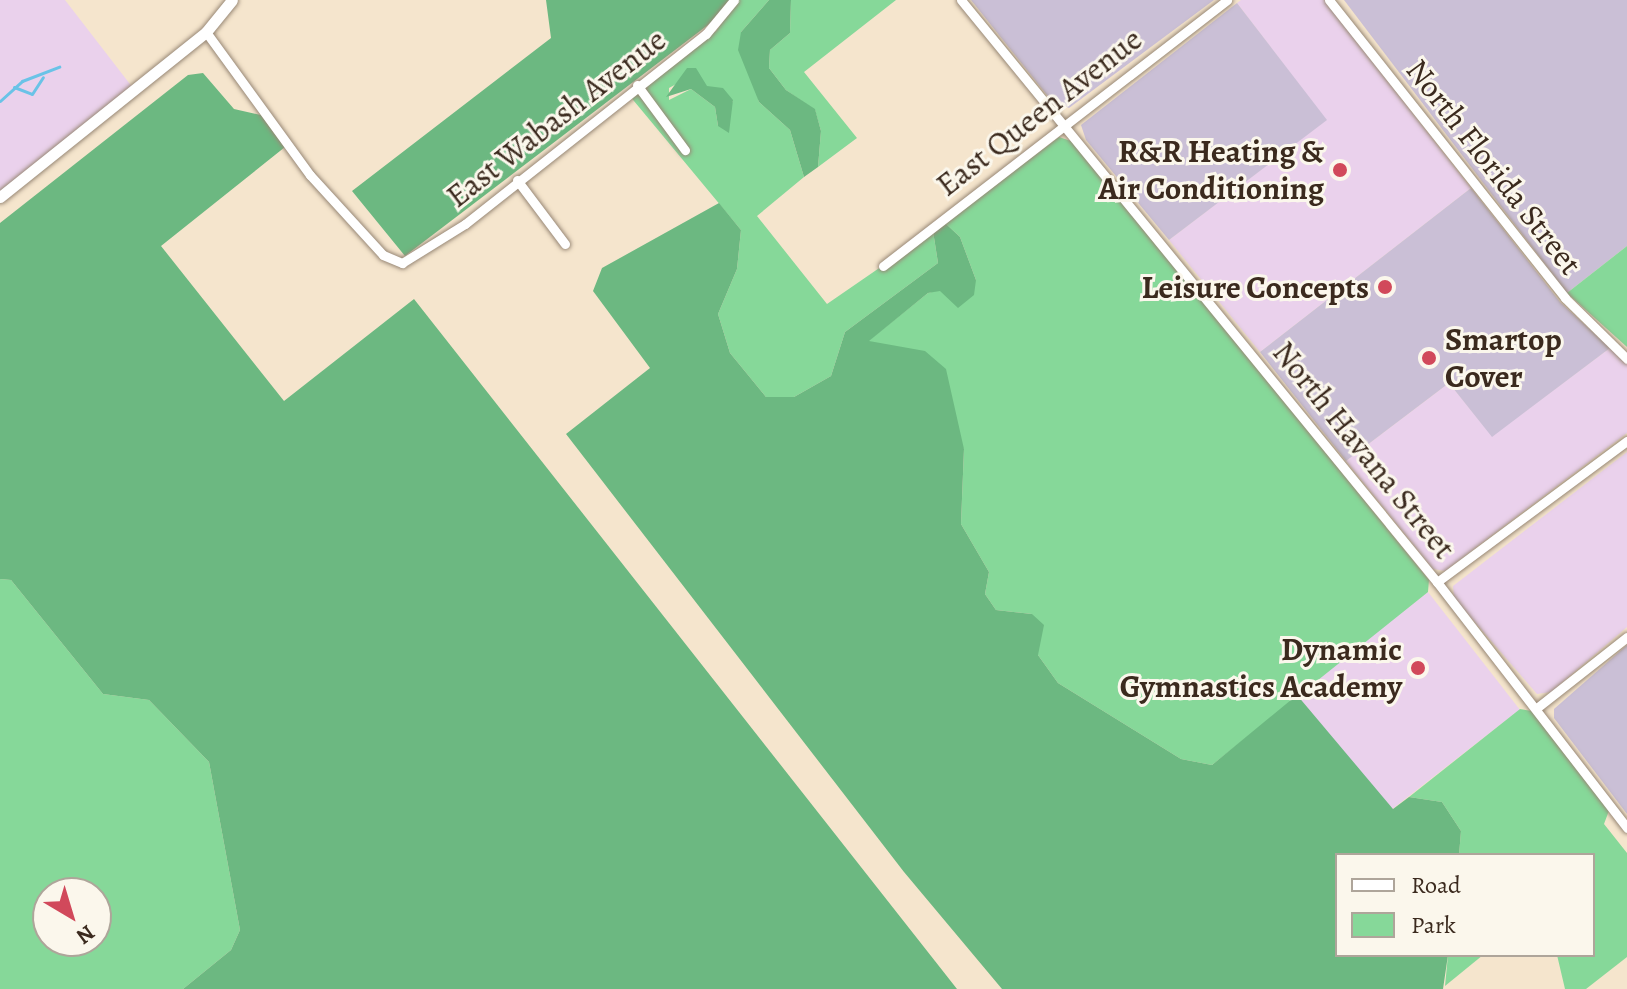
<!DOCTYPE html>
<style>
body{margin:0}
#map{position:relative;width:1627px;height:989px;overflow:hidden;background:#f5e5cd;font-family:Alegreya,serif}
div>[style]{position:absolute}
.built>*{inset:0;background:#ead1ec;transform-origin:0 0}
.industrial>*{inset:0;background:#cabfd6}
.green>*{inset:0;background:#86d899}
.forest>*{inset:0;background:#6cb881}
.stream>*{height:3px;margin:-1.5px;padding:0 1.5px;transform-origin:1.5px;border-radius:1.5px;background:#6ac3e7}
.roads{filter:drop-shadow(0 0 2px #988876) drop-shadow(0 0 2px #988876)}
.minor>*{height:9px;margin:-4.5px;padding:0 4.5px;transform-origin:4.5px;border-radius:4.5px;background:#fff}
.tertiary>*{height:11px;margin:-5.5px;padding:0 5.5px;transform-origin:5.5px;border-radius:5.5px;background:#fff}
.dots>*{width:22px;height:22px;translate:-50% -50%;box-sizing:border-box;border:4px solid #fbf7ec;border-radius:50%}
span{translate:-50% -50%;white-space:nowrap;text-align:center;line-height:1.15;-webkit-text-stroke:6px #fbf7ec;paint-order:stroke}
.street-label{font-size:32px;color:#3b2a1e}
.poi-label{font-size:32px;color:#3b2a1e;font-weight:700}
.right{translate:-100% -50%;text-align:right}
.left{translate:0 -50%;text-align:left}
.legend{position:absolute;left:1335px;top:853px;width:260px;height:104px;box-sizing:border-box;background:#fbf7ec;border:2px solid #aea59a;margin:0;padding:10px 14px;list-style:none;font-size:24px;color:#3b2a1e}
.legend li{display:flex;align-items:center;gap:16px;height:40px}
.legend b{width:40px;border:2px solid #aea59a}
.north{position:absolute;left:32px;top:877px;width:80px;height:80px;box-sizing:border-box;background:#fbf7ec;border:2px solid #aea59a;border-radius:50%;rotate:142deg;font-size:22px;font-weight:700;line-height:32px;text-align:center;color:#3b2a1e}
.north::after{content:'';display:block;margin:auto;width:28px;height:36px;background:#d1495b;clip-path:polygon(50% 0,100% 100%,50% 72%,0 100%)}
</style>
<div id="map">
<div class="built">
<div style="clip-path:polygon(0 0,65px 0,133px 88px,0 192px)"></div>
<div style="clip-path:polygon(1241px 0,1324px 0,1471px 188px,1260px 352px,1169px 240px,1326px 120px,1237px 3px)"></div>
<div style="clip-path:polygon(1610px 348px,1627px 364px,1627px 433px,1445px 571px,1433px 569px,1346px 461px,1449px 383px,1492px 436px)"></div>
<div style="clip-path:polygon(1627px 452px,1627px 627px,1551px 692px,1537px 694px,1454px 598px,1453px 586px)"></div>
<div style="left:1428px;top:592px;width:149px;height:167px;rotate:52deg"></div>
</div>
<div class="industrial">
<div style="clip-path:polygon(971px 0,1214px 0,1069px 108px,1050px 99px)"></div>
<div style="clip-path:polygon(1344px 0,1627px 0,1627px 246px,1567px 293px)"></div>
<div style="clip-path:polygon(1237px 3px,1327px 120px,1169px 240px,1086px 140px,1081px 125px)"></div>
<div style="clip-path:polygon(1471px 188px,1560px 302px,1610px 348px,1492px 437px,1449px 383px,1346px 461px,1260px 352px)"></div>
<div style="clip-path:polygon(1627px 645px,1627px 814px,1554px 718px,1554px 709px)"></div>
</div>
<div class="green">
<div style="clip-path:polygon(evenodd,738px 0,769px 0,741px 32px,759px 102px,790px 130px,804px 177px,757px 216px,827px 304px,933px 231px,938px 263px,845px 332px,831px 376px,794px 397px,766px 397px,730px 353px,718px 314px,737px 269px,741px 230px,629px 95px,716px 31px,738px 0,680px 82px,733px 101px,718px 126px,715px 107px,691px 89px,669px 100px,669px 88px,680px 82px)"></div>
<div style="clip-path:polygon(791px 0,896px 0,804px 72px,857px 138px,818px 167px,821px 131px,815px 110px,786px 90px,769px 68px,770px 50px,790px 33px)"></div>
<div style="clip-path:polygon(1059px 137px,1074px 142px,1429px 580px,1428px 592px,1212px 765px,1181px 759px,1058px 683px,1038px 655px,1032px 614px,996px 610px,985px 594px,989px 572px,961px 524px,964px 449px,868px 341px,928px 293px,976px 280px,960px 237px,945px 223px)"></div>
<div style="clip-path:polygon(1627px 246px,1627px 347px,1567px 293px)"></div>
<div style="clip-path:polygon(evenodd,0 579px,11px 580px,103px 694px,149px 700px,209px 762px,240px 930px,231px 950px,183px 989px,0 989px,0 579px,48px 893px,96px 893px,96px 941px,48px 941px,48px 893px)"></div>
<div style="clip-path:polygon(1520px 709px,1532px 711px,1610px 808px,1604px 824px,1627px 853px,1627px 957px,1586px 989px,1565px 989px,1557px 955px,1593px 955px,1593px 855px,1459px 855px,1461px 831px,1442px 802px,1409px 797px)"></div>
<div style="clip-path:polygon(1448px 955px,1483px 955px,1445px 986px)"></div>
</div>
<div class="forest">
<div style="clip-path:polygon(546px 0,730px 0,721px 15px,405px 256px,352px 191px,551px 38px)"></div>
<div style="clip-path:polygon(769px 0,791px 0,790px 33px,770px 50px,769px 68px,786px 90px,815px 109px,821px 131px,818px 167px,804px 177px,790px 130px,759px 102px,738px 50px,741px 32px)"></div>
<div style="clip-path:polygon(687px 68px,696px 68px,707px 86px,723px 88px,733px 100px,729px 133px,718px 126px,715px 107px,691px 89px,666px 97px)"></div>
<div style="clip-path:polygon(203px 73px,234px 109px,261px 115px,285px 147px,161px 246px,284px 401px,414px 299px,957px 989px,183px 989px,231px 950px,240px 930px,209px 762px,149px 700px,103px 694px,11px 580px,0 579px,0 223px,188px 75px)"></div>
<div style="clip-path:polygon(719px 203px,741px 230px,737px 269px,718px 314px,730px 353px,766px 397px,794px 397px,831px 376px,845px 332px,938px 263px,933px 231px,945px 223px,960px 237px,976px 280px,974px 295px,958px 308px,940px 291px,928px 293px,869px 341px,925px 351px,946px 369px,964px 449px,961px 524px,989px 572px,985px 594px,996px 610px,1032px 614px,1044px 625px,1038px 655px,1058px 683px,1181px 759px,1212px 765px,1297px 695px,1393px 809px,1409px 797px,1442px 802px,1461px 831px,1459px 855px,1337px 855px,1337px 955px,1448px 955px,1443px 989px,1002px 989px,904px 872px,566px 434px,650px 368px,593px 291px,602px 268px)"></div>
</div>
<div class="stream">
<div style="left:14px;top:87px;width:19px;rotate:21deg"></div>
<div style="left:32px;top:94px;width:20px;rotate:-57deg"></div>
<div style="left:0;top:101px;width:30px;rotate:-42deg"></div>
<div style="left:22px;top:81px;width:40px;rotate:-21deg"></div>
</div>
<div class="roads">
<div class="minor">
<div style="left:961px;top:0;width:752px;rotate:50.72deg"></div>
<div style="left:1437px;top:582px;width:311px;rotate:52.3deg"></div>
<div style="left:1329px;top:0;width:380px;rotate:51.6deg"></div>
<div style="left:1565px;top:298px;width:87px;rotate:44.5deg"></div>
<div style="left:206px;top:32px;width:177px;rotate:54deg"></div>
<div style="left:310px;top:175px;width:108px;rotate:47.6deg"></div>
<div style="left:383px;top:255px;width:21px;rotate:23deg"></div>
<div style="left:402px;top:263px;width:74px;rotate:-31.8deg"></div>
<div style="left:465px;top:224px;width:307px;rotate:-38.3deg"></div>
<div style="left:706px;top:34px;width:44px;rotate:-50.5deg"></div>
<div style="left:637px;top:85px;width:81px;rotate:53.6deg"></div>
<div style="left:517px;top:180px;width:80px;rotate:53.1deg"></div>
<div style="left:883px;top:266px;width:435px;rotate:-37.7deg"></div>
<div style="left:1437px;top:582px;width:237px;rotate:-36.6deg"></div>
<div style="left:1538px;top:707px;width:113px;rotate:-38.2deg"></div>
</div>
<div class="tertiary">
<div style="left:0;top:197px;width:264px;rotate:-38.7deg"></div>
<div style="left:206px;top:32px;width:41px;rotate:-50.9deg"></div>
</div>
</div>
<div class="dots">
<div style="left:1340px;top:170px;background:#d1495b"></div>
<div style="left:1385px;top:287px;background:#d1495b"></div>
<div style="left:1429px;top:358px;background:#d1495b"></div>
<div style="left:1418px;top:668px;background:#d1495b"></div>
</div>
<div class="street-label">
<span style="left:1039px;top:112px;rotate:-38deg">East Queen Avenue</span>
<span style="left:556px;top:118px;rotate:-38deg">East Wabash Avenue</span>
<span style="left:1494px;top:167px;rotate:52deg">North Florida Street</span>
<span style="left:1364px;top:450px;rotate:51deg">North Havana Street</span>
</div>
<div class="poi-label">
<span class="right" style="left:1324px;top:170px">R&amp;R Heating &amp;<br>Air Conditioning</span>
<span class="right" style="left:1369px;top:287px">Leisure Concepts</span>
<span class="left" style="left:1445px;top:358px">Smartop<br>Cover</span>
<span class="right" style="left:1402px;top:668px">Dynamic<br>Gymnastics Academy</span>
</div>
<ul class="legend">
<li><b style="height:10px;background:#fff"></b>Road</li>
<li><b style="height:22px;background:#86d899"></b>Park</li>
</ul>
<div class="north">N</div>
</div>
